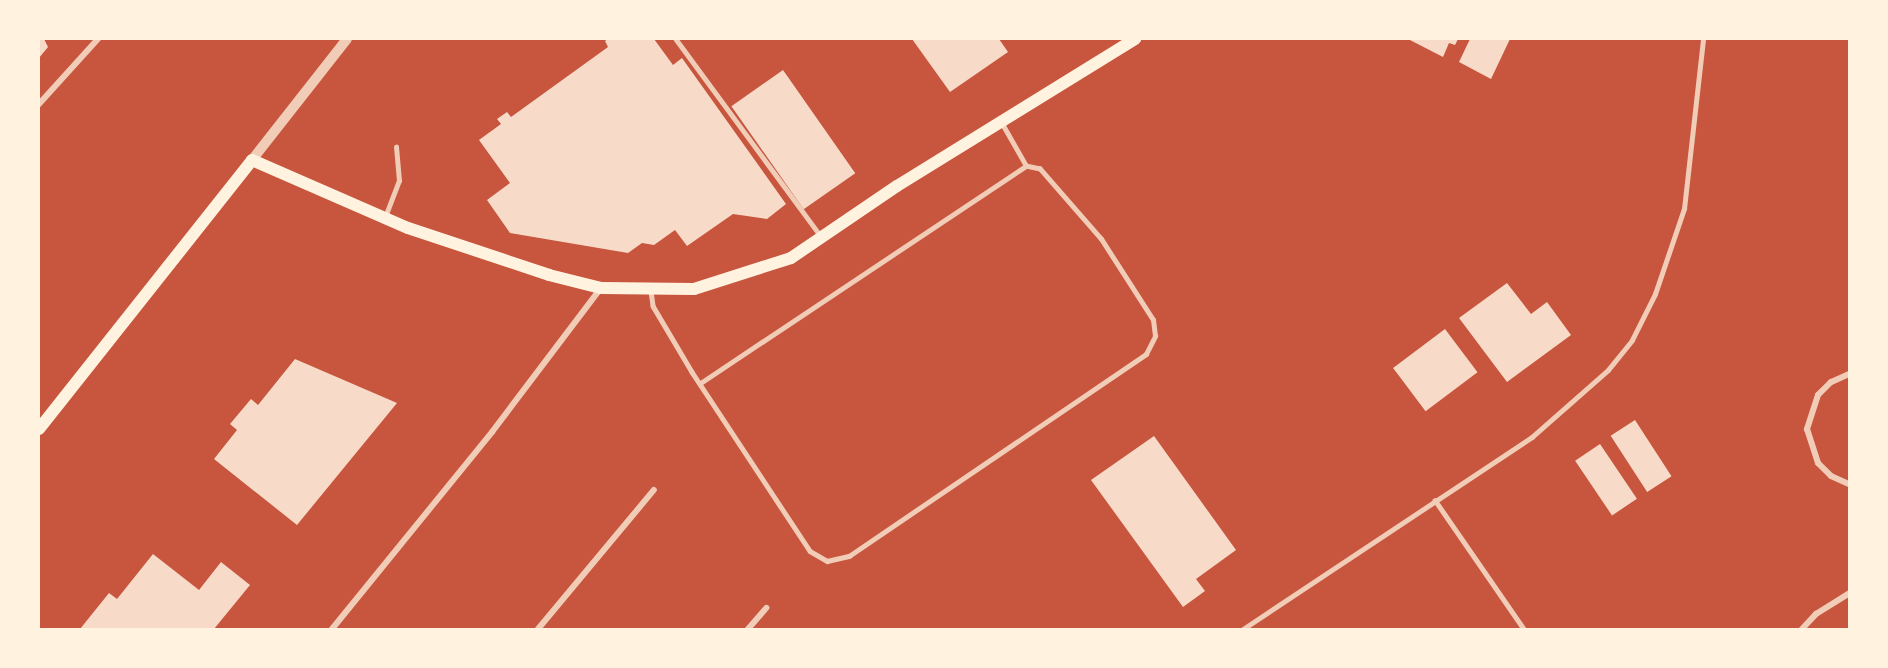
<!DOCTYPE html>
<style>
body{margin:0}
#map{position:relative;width:1888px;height:668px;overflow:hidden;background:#c8553d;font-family:Georgia,serif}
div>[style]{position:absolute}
.building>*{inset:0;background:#f7dbc8;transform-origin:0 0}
.service>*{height:4.5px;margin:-2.25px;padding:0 2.25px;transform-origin:2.25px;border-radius:2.25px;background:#f1ccb7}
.minor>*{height:6px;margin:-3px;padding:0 3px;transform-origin:3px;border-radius:3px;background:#f1ccb7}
.tertiary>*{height:10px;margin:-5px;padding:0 5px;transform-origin:5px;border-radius:5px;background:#f1ccb7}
.secondary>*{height:12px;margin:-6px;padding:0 6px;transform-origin:6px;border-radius:6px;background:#fff3e0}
span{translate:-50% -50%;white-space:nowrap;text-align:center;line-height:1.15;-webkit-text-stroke:4.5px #fff3e0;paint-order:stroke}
.frame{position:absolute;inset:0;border:40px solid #fff3e0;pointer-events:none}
</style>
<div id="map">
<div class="building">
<div style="clip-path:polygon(39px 39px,44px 39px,48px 47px,39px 58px)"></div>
<div style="clip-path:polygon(608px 39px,654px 39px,673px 65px,682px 58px,786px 204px,767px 219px,733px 214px,687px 246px,675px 230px,654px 245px,642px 243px,628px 253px,510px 233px,487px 200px,510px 183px,479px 140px,501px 124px,497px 119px,507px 112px,511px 117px,608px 47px,605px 41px)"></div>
<div style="clip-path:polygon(912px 39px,999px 39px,1008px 52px,950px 92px)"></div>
<div style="clip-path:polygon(1408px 39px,1458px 39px,1455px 45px,1449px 43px,1443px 57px)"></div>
<div style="clip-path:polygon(1470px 39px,1510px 39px,1491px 79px,1459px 62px)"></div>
<div style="left:783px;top:70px;width:126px;height:63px;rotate:55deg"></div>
<div style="clip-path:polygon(1507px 283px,1531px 314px,1547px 302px,1571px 335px,1507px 382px,1459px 318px)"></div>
<div style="left:1445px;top:329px;width:54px;height:65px;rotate:53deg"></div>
<div style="clip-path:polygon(295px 359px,397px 403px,297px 525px,214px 459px,237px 430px,230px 424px,251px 399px,258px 405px)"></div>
<div style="left:1635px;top:420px;width:67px;height:29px;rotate:57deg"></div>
<div style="clip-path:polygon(1154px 436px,1236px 550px,1196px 579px,1205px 591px,1183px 607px,1091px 480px)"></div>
<div style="left:1600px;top:444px;width:66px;height:30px;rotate:56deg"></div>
<div style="clip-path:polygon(153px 554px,199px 590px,221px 562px,250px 585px,214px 629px,80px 629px,109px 593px,117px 599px)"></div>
</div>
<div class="service">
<div style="left:676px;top:39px;width:243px;rotate:53.7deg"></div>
<div style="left:385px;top:217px;width:39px;rotate:-69deg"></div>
<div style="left:399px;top:181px;width:34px;rotate:-95deg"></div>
<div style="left:651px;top:291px;width:15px;rotate:82deg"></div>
<div style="left:653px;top:306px;width:77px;rotate:59.4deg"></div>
<div style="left:692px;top:372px;width:214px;rotate:56.6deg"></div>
<div style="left:810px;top:551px;width:20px;rotate:30deg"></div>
<div style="left:827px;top:561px;width:23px;rotate:-13deg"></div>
<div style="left:849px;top:556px;width:359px;rotate:-34.2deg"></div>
<div style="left:1146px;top:354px;width:20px;rotate:-63deg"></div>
<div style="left:1155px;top:336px;width:16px;rotate:-97deg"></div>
<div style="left:1153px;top:320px;width:96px;rotate:-122.7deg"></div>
<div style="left:1101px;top:239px;width:93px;rotate:-131.1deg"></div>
<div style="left:1040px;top:169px;width:14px;rotate:-168deg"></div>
<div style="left:1026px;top:166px;width:48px;rotate:-119.7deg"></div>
<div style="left:702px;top:382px;width:389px;rotate:-33.7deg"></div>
<div style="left:1435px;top:500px;width:157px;rotate:55.4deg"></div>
<div style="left:1243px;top:629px;width:347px;rotate:-33.6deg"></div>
<div style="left:1532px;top:437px;width:101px;rotate:-41.4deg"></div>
<div style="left:1608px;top:370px;width:38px;rotate:-51deg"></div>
<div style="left:1632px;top:340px;width:51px;rotate:-63.4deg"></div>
<div style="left:1655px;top:294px;width:90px;rotate:-71.2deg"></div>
<div style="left:1684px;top:209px;width:171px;rotate:-83.6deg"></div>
</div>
<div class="minor">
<div style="left:39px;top:104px;width:88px;rotate:-47.8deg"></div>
<div style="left:1849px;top:374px;width:20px;rotate:156deg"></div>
<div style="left:1831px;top:382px;width:18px;rotate:135deg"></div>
<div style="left:1818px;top:395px;width:36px;rotate:108deg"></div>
<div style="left:1807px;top:429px;width:36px;rotate:72deg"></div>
<div style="left:1818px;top:463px;width:18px;rotate:45deg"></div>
<div style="left:1831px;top:476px;width:20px;rotate:24deg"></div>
<div style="left:332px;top:629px;width:254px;rotate:-50.9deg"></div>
<div style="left:492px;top:432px;width:181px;rotate:-52.9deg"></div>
<div style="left:538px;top:629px;width:181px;rotate:-50.2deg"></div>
<div style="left:748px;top:629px;width:28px;rotate:-49deg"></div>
<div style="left:1802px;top:629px;width:21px;rotate:-47deg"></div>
<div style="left:1816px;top:614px;width:39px;rotate:-32deg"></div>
</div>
<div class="tertiary">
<div style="left:252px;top:160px;width:154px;rotate:-51.9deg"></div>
</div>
<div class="secondary">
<div style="left:39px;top:429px;width:343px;rotate:-51.6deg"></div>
<div style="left:252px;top:160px;width:170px;rotate:23.6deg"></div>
<div style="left:408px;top:228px;width:149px;rotate:18.4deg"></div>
<div style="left:549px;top:275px;width:54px;rotate:14deg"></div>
<div style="left:601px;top:288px;width:93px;rotate:0.6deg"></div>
<div style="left:694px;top:289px;width:102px;rotate:-17.7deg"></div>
<div style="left:791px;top:258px;width:128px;rotate:-34.2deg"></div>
<div style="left:897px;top:186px;width:280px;rotate:-31.7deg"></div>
</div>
<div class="frame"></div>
</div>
